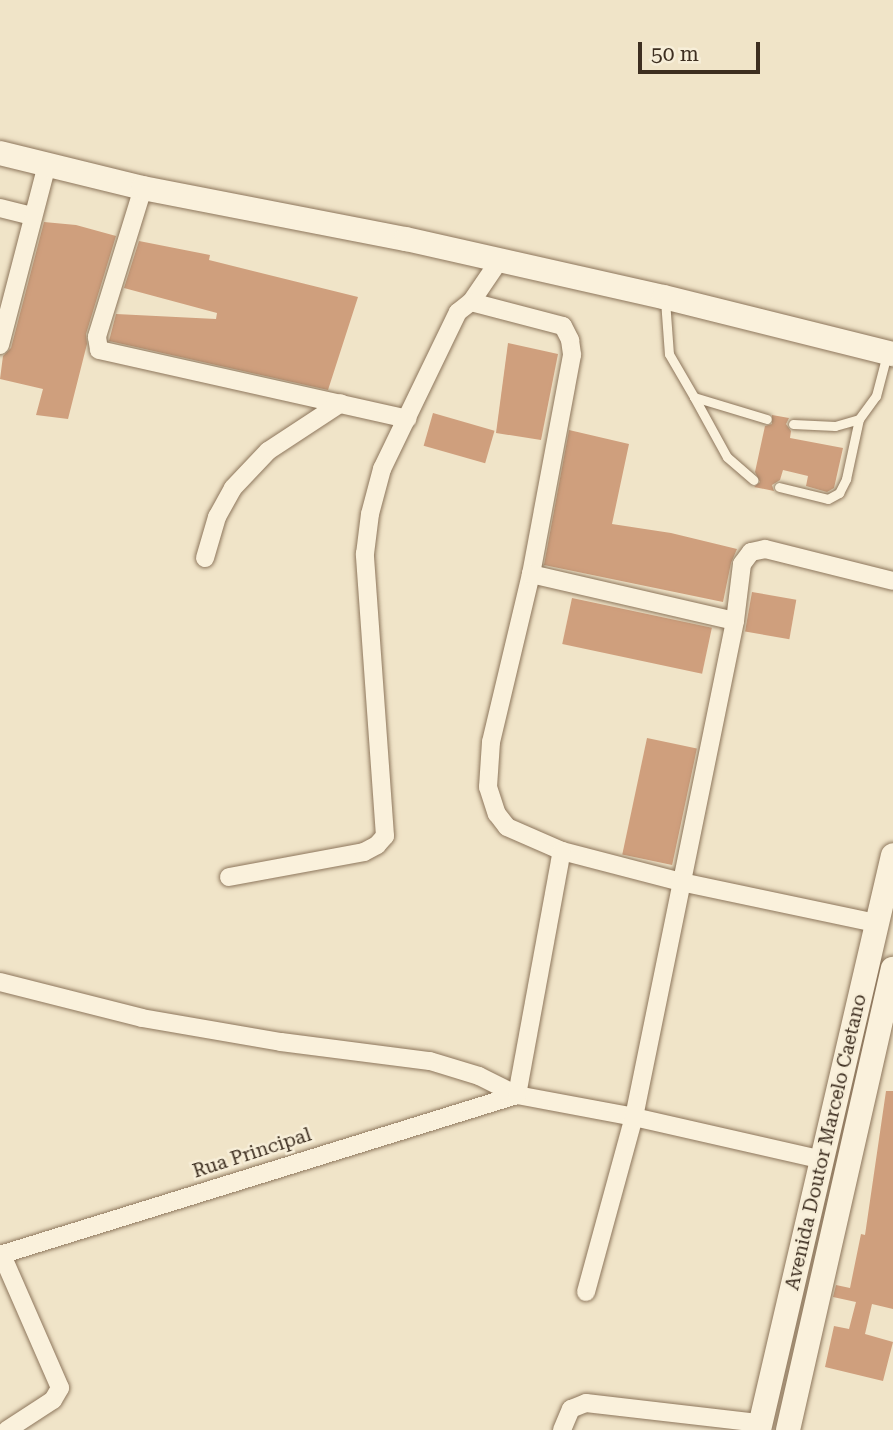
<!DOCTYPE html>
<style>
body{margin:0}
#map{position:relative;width:893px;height:1430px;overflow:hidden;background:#f0e4c8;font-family:"Roboto Serif",serif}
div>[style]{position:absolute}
.building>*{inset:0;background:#cf9f7d;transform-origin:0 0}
.roads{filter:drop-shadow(0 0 2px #8d765c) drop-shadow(0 0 2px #8d765c)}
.lane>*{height:9px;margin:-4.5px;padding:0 4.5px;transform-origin:4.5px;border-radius:4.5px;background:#faf1dc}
.street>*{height:18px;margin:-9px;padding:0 9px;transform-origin:9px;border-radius:9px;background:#faf1dc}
.secondary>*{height:24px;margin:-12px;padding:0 12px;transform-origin:12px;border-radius:12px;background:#faf1dc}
span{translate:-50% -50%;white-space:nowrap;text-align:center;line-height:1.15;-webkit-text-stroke:5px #f7eed8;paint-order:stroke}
.street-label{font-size:19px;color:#3d2e20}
.scale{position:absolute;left:638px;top:42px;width:122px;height:32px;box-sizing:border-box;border:4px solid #3d2e20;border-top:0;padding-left:9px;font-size:21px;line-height:24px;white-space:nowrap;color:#3d2e20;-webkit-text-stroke:5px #f7eed8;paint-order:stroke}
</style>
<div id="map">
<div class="building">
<div style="clip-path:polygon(44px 222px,76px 225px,116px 236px,86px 334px,87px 344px,68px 419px,36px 415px,43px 389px,0 379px,3px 356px,11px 348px)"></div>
<div style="clip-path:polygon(139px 241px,210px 255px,209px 260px,358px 297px,328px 390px,109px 341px,116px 314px,216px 319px,217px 313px,124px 288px)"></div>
<div style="clip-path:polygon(508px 343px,558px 354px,541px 440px,496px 433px)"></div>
<div style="left:433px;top:413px;width:64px;height:34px;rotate:16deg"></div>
<div style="clip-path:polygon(772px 415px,789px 418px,786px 424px,791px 431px,790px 438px,843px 448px,834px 488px,827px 492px,806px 486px,808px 476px,783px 470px,780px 480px,772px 485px,774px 491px,754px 487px,760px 482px,755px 472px,765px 426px,772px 424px)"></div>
<div style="clip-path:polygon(569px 430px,629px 444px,612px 524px,671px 533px,737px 549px,731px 563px,723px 602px,544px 565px)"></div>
<div style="left:752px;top:592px;width:45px;height:40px;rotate:10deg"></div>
<div style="left:572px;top:598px;width:143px;height:47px;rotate:12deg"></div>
<div style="left:647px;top:738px;width:51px;height:119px;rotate:12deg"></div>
<div style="clip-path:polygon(886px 1091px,893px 1091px,893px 1309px,872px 1304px,865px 1334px,893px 1342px,883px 1381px,825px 1367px,834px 1326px,849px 1329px,856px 1302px,833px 1297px,836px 1285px,850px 1288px,861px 1234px,865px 1235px)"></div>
</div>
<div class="roads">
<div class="lane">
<div style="left:665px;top:300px;width:54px;rotate:85.8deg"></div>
<div style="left:669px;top:354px;width:50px;rotate:59.8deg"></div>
<div style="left:694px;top:397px;width:76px;rotate:16.8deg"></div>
<div style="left:694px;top:397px;width:68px;rotate:61.2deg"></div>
<div style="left:727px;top:457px;width:35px;rotate:41deg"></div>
<div style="left:793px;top:424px;width:42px;rotate:2.7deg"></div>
<div style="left:835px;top:426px;width:25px;rotate:-16deg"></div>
<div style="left:859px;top:419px;width:29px;rotate:-54deg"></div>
<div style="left:876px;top:396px;width:43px;rotate:-75.3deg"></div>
<div style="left:779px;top:487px;width:50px;rotate:13.8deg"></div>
<div style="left:828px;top:499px;width:13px;rotate:-29deg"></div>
<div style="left:839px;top:493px;width:16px;rotate:-63deg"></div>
<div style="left:846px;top:479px;width:61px;rotate:-77.8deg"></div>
</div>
<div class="street">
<div style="left:143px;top:188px;width:156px;rotate:107.2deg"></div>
<div style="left:97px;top:337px;width:13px;rotate:81deg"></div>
<div style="left:99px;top:350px;width:316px;rotate:12.6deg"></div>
<div style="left:0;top:208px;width:34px;rotate:14deg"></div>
<div style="left:499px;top:261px;width:50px;rotate:124.3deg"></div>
<div style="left:471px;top:302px;width:95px;rotate:14.6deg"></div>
<div style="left:563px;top:326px;width:16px;rotate:63deg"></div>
<div style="left:570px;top:340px;width:15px;rotate:82deg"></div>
<div style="left:572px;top:355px;width:223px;rotate:100.6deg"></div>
<div style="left:531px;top:574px;width:173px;rotate:103.4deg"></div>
<div style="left:491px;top:742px;width:45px;rotate:93.8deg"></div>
<div style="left:488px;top:787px;width:28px;rotate:72deg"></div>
<div style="left:497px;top:814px;width:16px;rotate:52deg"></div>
<div style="left:507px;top:827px;width:60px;rotate:23.6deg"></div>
<div style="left:562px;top:851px;width:123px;rotate:14.6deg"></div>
<div style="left:681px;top:882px;width:199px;rotate:11.9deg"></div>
<div style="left:0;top:345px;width:187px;rotate:-75.4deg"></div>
<div style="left:205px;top:558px;width:43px;rotate:-73.7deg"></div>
<div style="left:217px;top:517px;width:33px;rotate:-61deg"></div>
<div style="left:233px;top:488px;width:51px;rotate:-46.6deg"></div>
<div style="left:268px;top:451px;width:87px;rotate:-33.3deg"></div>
<div style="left:531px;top:574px;width:209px;rotate:13deg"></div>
<div style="left:229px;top:877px;width:137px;rotate:-10.5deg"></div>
<div style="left:364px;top:852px;width:15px;rotate:-28deg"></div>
<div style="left:377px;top:845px;width:12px;rotate:-48deg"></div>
<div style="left:385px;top:836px;width:283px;rotate:-94.1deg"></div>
<div style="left:365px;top:554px;width:40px;rotate:-82.9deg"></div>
<div style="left:370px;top:514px;width:47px;rotate:-75.1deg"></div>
<div style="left:382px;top:469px;width:174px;rotate:-64.2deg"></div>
<div style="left:458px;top:312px;width:16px;rotate:-38deg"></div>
<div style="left:0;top:982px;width:146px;rotate:14.2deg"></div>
<div style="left:142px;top:1018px;width:141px;rotate:9.8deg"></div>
<div style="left:281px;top:1042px;width:150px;rotate:7.3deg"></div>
<div style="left:430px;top:1061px;width:51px;rotate:17deg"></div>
<div style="left:479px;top:1076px;width:42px;rotate:26.6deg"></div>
<div style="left:517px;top:1095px;width:119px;rotate:10.6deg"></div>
<div style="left:634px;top:1117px;width:194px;rotate:12.8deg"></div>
<div style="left:0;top:1255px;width:541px;rotate:-17.2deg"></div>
<div style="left:517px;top:1095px;width:248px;rotate:-79.6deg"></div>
<div style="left:2px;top:1255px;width:145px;rotate:66.4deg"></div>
<div style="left:60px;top:1388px;width:14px;rotate:120deg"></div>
<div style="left:53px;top:1400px;width:55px;rotate:146.9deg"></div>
<div style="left:586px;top:1292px;width:181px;rotate:-74.7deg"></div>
<div style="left:634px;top:1117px;width:506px;rotate:-78.49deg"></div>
<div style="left:735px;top:621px;width:57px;rotate:-83deg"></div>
<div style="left:742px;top:564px;width:15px;rotate:-53deg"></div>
<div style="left:751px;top:552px;width:14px;rotate:-12deg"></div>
<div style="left:765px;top:549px;width:132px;rotate:14deg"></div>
<div style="left:562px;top:1430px;width:23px;rotate:-67deg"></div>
<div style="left:571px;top:1409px;width:16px;rotate:-22deg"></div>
<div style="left:586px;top:1403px;width:175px;rotate:6.6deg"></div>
</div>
<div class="secondary">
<div style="left:0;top:153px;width:147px;rotate:13.8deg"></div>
<div style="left:143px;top:188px;width:268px;rotate:11deg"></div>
<div style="left:406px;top:239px;width:264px;rotate:12.7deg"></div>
<div style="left:664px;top:297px;width:236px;rotate:14deg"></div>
<div style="left:759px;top:1430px;width:590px;rotate:-76.88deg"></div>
<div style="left:788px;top:1430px;width:473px;rotate:-77.2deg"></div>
</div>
</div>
<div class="street-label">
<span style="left:826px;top:1142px;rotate:-77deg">Avenida Doutor Marcelo Caetano</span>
<span style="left:252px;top:1153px;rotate:-18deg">Rua Principal</span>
</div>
<div class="scale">50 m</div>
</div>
